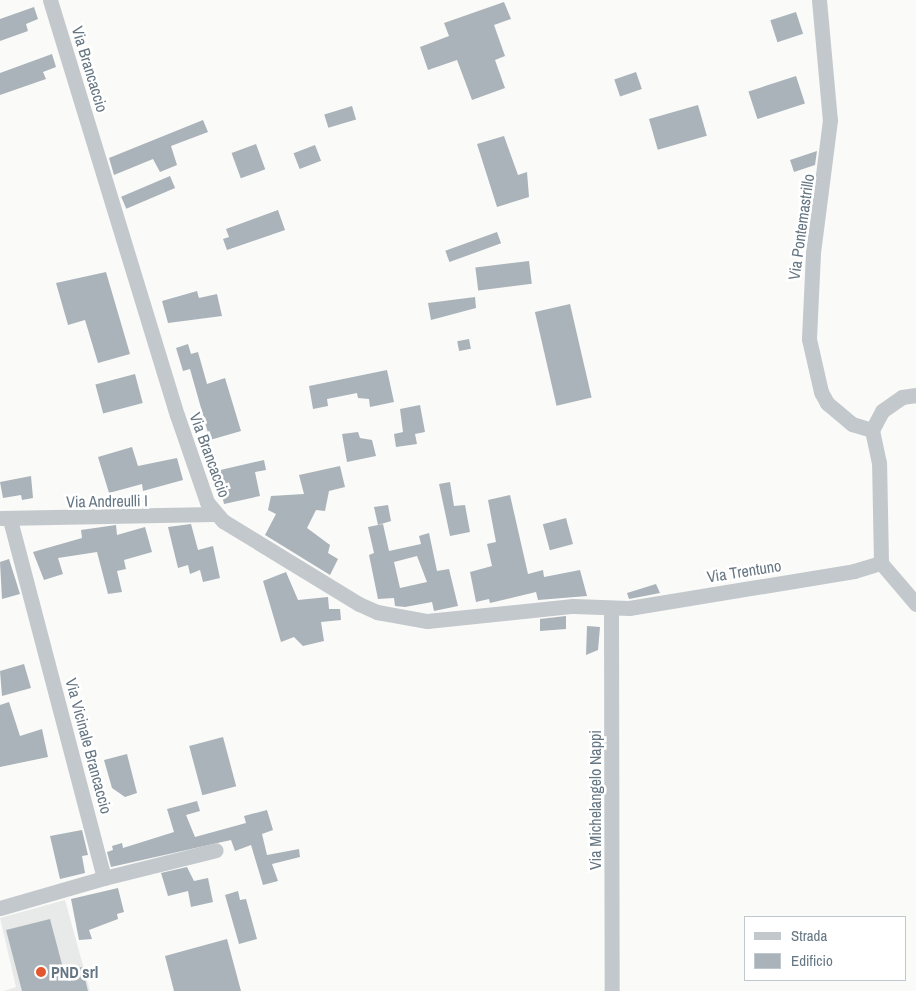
<!DOCTYPE html>
<style>
body{margin:0}
#map{position:relative;width:916px;height:991px;overflow:hidden;background:#fafaf8;font-family:"Archivo Narrow",sans-serif}
div>[style]{position:absolute}
.built>*{inset:0;background:#e8e9e9}
.building>*{inset:0;background:#aab3b9;transform-origin:0 0}
.minor>*{height:15px;margin:-7.5px;padding:0 7.5px;transform-origin:7.5px;border-radius:7.5px;background:#c3c8cc}
.dots>*{width:14px;height:14px;translate:-50% -50%;box-sizing:border-box;border:2px solid #fff;border-radius:50%}
span{translate:-50% -50%;white-space:nowrap;text-align:center;line-height:1.15;-webkit-text-stroke:5px #fff;paint-order:stroke}
.street-label{font-size:16px;color:#657683}
.poi-label{font-size:16px;color:#657683;font-weight:700}
.left{translate:0 -50%;text-align:left}
.legend{position:absolute;left:744px;top:916px;width:162px;height:65px;box-sizing:border-box;background:#fff;border:1px solid #c1c8cd;margin:0;padding:6px 9px;list-style:none;font-size:15px;color:#657683}
.legend li{display:flex;align-items:center;gap:10px;height:25px}
.legend b{width:25px;border:1px solid #c1c8cd}
</style>
<div id="map">
<div class="built">
<div style="clip-path:polygon(65px 900px,90px 991px,4px 991px,16px 987px,0 918px)"></div>
</div>
<div class="building">
<div style="clip-path:polygon(504px 2px,511px 19px,494px 25px,505px 56px,495px 60px,505px 88px,472px 100px,457px 60px,428px 70px,420px 47px,449px 36px,444px 23px)"></div>
<div style="clip-path:polygon(34px 7px,38px 19px,26px 24px,28px 31px,0 41px,0 19px)"></div>
<div style="left:796px;top:12px;width:23px;height:27px;rotate:72deg"></div>
<div style="clip-path:polygon(52px 54px,56px 67px,43px 72px,46px 79px,0 95px,0 73px)"></div>
<div style="left:636px;top:72px;width:18px;height:23px;rotate:71deg"></div>
<div style="left:796px;top:76px;width:29px;height:50px;rotate:72deg"></div>
<div style="left:698px;top:105px;width:32px;height:51px;rotate:74deg"></div>
<div style="left:352px;top:106px;width:14px;height:29px;rotate:73deg"></div>
<div style="clip-path:polygon(203px 120px,208px 132px,171px 146px,177px 165px,160px 172px,153px 159px,114px 175px,109px 158px)"></div>
<div style="clip-path:polygon(504px 136px,518px 175px,527px 172px,529px 197px,497px 207px,477px 144px)"></div>
<div style="left:256px;top:144px;width:27px;height:26px;rotate:70deg"></div>
<div style="left:315px;top:145px;width:17px;height:23px;rotate:69deg"></div>
<div style="clip-path:polygon(817px 151px,815px 165px,794px 172px,790px 160px)"></div>
<div style="left:170px;top:176px;width:13px;height:53px;rotate:67deg"></div>
<div style="clip-path:polygon(278px 210px,285px 230px,227px 250px,223px 239px,229px 237px,226px 229px)"></div>
<div style="left:497px;top:232px;width:12px;height:55px;rotate:70deg"></div>
<div style="left:529px;top:261px;width:23px;height:54px;rotate:83deg"></div>
<div style="clip-path:polygon(106px 272px,130px 354px,98px 363px,85px 320px,68px 325px,56px 283px)"></div>
<div style="clip-path:polygon(197px 291px,199px 298px,217px 294px,222px 316px,168px 323px,162px 301px)"></div>
<div style="clip-path:polygon(475px 297px,476px 308px,431px 320px,428px 303px)"></div>
<div style="left:570px;top:304px;width:96px;height:36px;rotate:77deg"></div>
<div style="left:469px;top:339px;width:10px;height:12px;rotate:79deg"></div>
<div style="clip-path:polygon(188px 344px,191px 354px,198px 352px,207px 384px,225px 378px,241px 431px,210px 440px,190px 369px,183px 371px,176px 348px)"></div>
<div style="clip-path:polygon(387px 370px,394px 402px,370px 407px,369px 399px,358px 398px,357px 393px,327px 399px,328px 406px,313px 409px,309px 386px)"></div>
<div style="left:135px;top:374px;width:30px;height:41px;rotate:75deg"></div>
<div style="clip-path:polygon(420px 405px,425px 432px,415px 434px,417px 444px,396px 447px,394px 434px,403px 432px,400px 409px)"></div>
<div style="clip-path:polygon(358px 432px,360px 438px,372px 440px,376px 456px,347px 462px,342px 434px)"></div>
<div style="clip-path:polygon(132px 447px,138px 466px,177px 458px,183px 480px,143px 491px,142px 484px,109px 493px,98px 457px)"></div>
<div style="clip-path:polygon(264px 460px,266px 470px,255px 472px,260px 496px,224px 504px,216px 471px)"></div>
<div style="clip-path:polygon(340px 466px,345px 487px,329px 491px,325px 511px,316px 510px,307px 528px,330px 545px,328px 553px,338px 559px,330px 575px,265px 535px,276px 514px,268px 510px,271px 496px,304px 494px,299px 475px)"></div>
<div style="clip-path:polygon(31px 476px,33px 498px,22px 500px,21px 495px,3px 498px,0 482px)"></div>
<div style="clip-path:polygon(450px 482px,454px 506px,465px 505px,470px 532px,450px 536px,439px 484px)"></div>
<div style="clip-path:polygon(510px 495px,528px 574px,543px 570px,544px 577px,580px 570px,587px 596px,538px 600px,536px 592px,490px 603px,489px 599px,476px 602px,470px 572px,492px 566px,487px 544px,496px 542px,488px 500px)"></div>
<div style="clip-path:polygon(388px 505px,391px 521px,378px 525px,374px 507px)"></div>
<div style="left:566px;top:518px;width:27px;height:24px;rotate:75deg"></div>
<div style="clip-path:polygon(191px 524px,198px 550px,213px 546px,220px 578px,203px 582px,200px 570px,190px 574px,188px 565px,178px 568px,168px 527px)"></div>
<div style="clip-path:polygon(evenodd,383px 524px,389px 551px,421px 544px,419px 536px,429px 533px,437px 571px,449px 569px,458px 606px,434px 611px,432px 602px,405px 607px,395px 606px,394px 598px,378px 599px,369px 555px,374px 553px,368px 527px,383px 524px,417px 556px,427px 582px,400px 588px,394px 562px,417px 556px)"></div>
<div style="clip-path:polygon(116px 525px,117px 535px,145px 527px,152px 552px,124px 560px,126px 569px,117px 571px,122px 592px,108px 594px,97px 552px,58px 558px,63px 574px,44px 580px,33px 552px,82px 538px,81px 530px)"></div>
<div style="clip-path:polygon(9px 559px,20px 594px,2px 599px,0 562px)"></div>
<div style="clip-path:polygon(286px 572px,298px 600px,328px 597px,329px 609px,340px 609px,341px 620px,321px 622px,324px 641px,303px 646px,294px 637px,281px 642px,263px 581px)"></div>
<div style="clip-path:polygon(656px 584px,660px 593px,629px 599px,627px 593px)"></div>
<div style="clip-path:polygon(566px 616px,566px 629px,540px 631px,540px 619px)"></div>
<div style="clip-path:polygon(587px 626px,600px 627px,598px 650px,586px 655px)"></div>
<div style="clip-path:polygon(24px 664px,31px 688px,2px 696px,0 671px)"></div>
<div style="clip-path:polygon(9px 702px,20px 736px,42px 729px,48px 757px,0 767px,0 705px)"></div>
<div style="left:223px;top:737px;width:51px;height:35px;rotate:75deg"></div>
<div style="clip-path:polygon(127px 754px,137px 793px,125px 797px,112px 788px,104px 760px)"></div>
<div style="clip-path:polygon(197px 801px,200px 811px,186px 815px,195px 837px,246px 823px,244px 816px,267px 810px,273px 830px,262px 834px,267px 855px,299px 849px,300px 857px,272px 864px,278px 881px,263px 885px,251px 845px,235px 851px,231px 840px,111px 867px,107px 852px,113px 850px,112px 846px,122px 843px,123px 848px,174px 832px,167px 809px)"></div>
<div style="clip-path:polygon(82px 830px,88px 855px,82px 856px,85px 873px,60px 879px,50px 836px)"></div>
<div style="clip-path:polygon(187px 867px,194px 881px,208px 878px,213px 902px,191px 907px,188px 891px,168px 896px,161px 873px)"></div>
<div style="clip-path:polygon(118px 888px,124px 912px,117px 914px,118px 919px,89px 930px,92px 939px,79px 940px,71px 899px)"></div>
<div style="clip-path:polygon(238px 891px,240px 900px,246px 899px,257px 939px,239px 944px,225px 895px)"></div>
<div style="clip-path:polygon(50px 919px,64px 972px,82px 967px,88px 991px,22px 991px,6px 930px)"></div>
<div style="clip-path:polygon(227px 939px,241px 991px,174px 991px,165px 956px)"></div>
</div>
<div class="minor">
<div style="left:50px;top:0;width:434px;rotate:73deg"></div>
<div style="left:177px;top:415px;width:92px;rotate:71deg"></div>
<div style="left:207px;top:502px;width:25px;rotate:50deg"></div>
<div style="left:223px;top:521px;width:159px;rotate:31.4deg"></div>
<div style="left:359px;top:604px;width:20px;rotate:24deg"></div>
<div style="left:377px;top:612px;width:51px;rotate:10.2deg"></div>
<div style="left:427px;top:621px;width:147px;rotate:-5.9deg"></div>
<div style="left:573px;top:606px;width:56px;rotate:2deg"></div>
<div style="left:629px;top:608px;width:228px;rotate:-9.3deg"></div>
<div style="left:854px;top:571px;width:28px;rotate:-17deg"></div>
<div style="left:819px;top:0;width:121px;rotate:84.8deg"></div>
<div style="left:830px;top:120px;width:134px;rotate:97.3deg"></div>
<div style="left:813px;top:253px;width:86px;rotate:92.7deg"></div>
<div style="left:809px;top:339px;width:54px;rotate:77.2deg"></div>
<div style="left:821px;top:392px;width:13px;rotate:61deg"></div>
<div style="left:827px;top:403px;width:33px;rotate:40deg"></div>
<div style="left:852px;top:424px;width:21px;rotate:17deg"></div>
<div style="left:1px;top:518px;width:213px;rotate:-1.1deg"></div>
<div style="left:881px;top:563px;width:100px;rotate:-91.1deg"></div>
<div style="left:879px;top:463px;width:34px;rotate:-102deg"></div>
<div style="left:872px;top:430px;width:21px;rotate:-62deg"></div>
<div style="left:882px;top:411px;width:24px;rotate:-35deg"></div>
<div style="left:902px;top:397px;width:14px;rotate:-8deg"></div>
<div style="left:881px;top:563px;width:54px;rotate:49.5deg"></div>
<div style="left:611px;top:608px;width:383px;rotate:89.9deg"></div>
<div style="left:104px;top:878px;width:115px;rotate:-14deg"></div>
<div style="left:0;top:908px;width:108px;rotate:-16.1deg"></div>
<div style="left:104px;top:878px;width:371px;rotate:-104.7deg"></div>
</div>
<div class="dots">
<div style="left:41px;top:972px;background:#e4572e"></div>
</div>
<div class="street-label">
<span style="left:90px;top:69px;rotate:73deg">Via Brancaccio</span>
<span style="left:801px;top:227px;rotate:-82deg">Via Pontemastrillo</span>
<span style="left:210px;top:455px;rotate:70deg">Via Brancaccio</span>
<span style="left:107px;top:501px;rotate:-1deg">Via Andreulli I</span>
<span style="left:744px;top:571px;rotate:-9deg">Via Trentuno</span>
<span style="left:89px;top:746px;rotate:75deg">Via Vicinale Brancaccio</span>
<span style="left:595px;top:800px;rotate:-90deg">Via Michelangelo Nappi</span>
</div>
<div class="poi-label">
<span class="left" style="left:51px;top:972px">PND srl</span>
</div>
<ul class="legend">
<li><b style="height:6px;background:#c3c8cc"></b>Strada</li>
<li><b style="height:14px;background:#aab3b9"></b>Edificio</li>
</ul>
</div>
